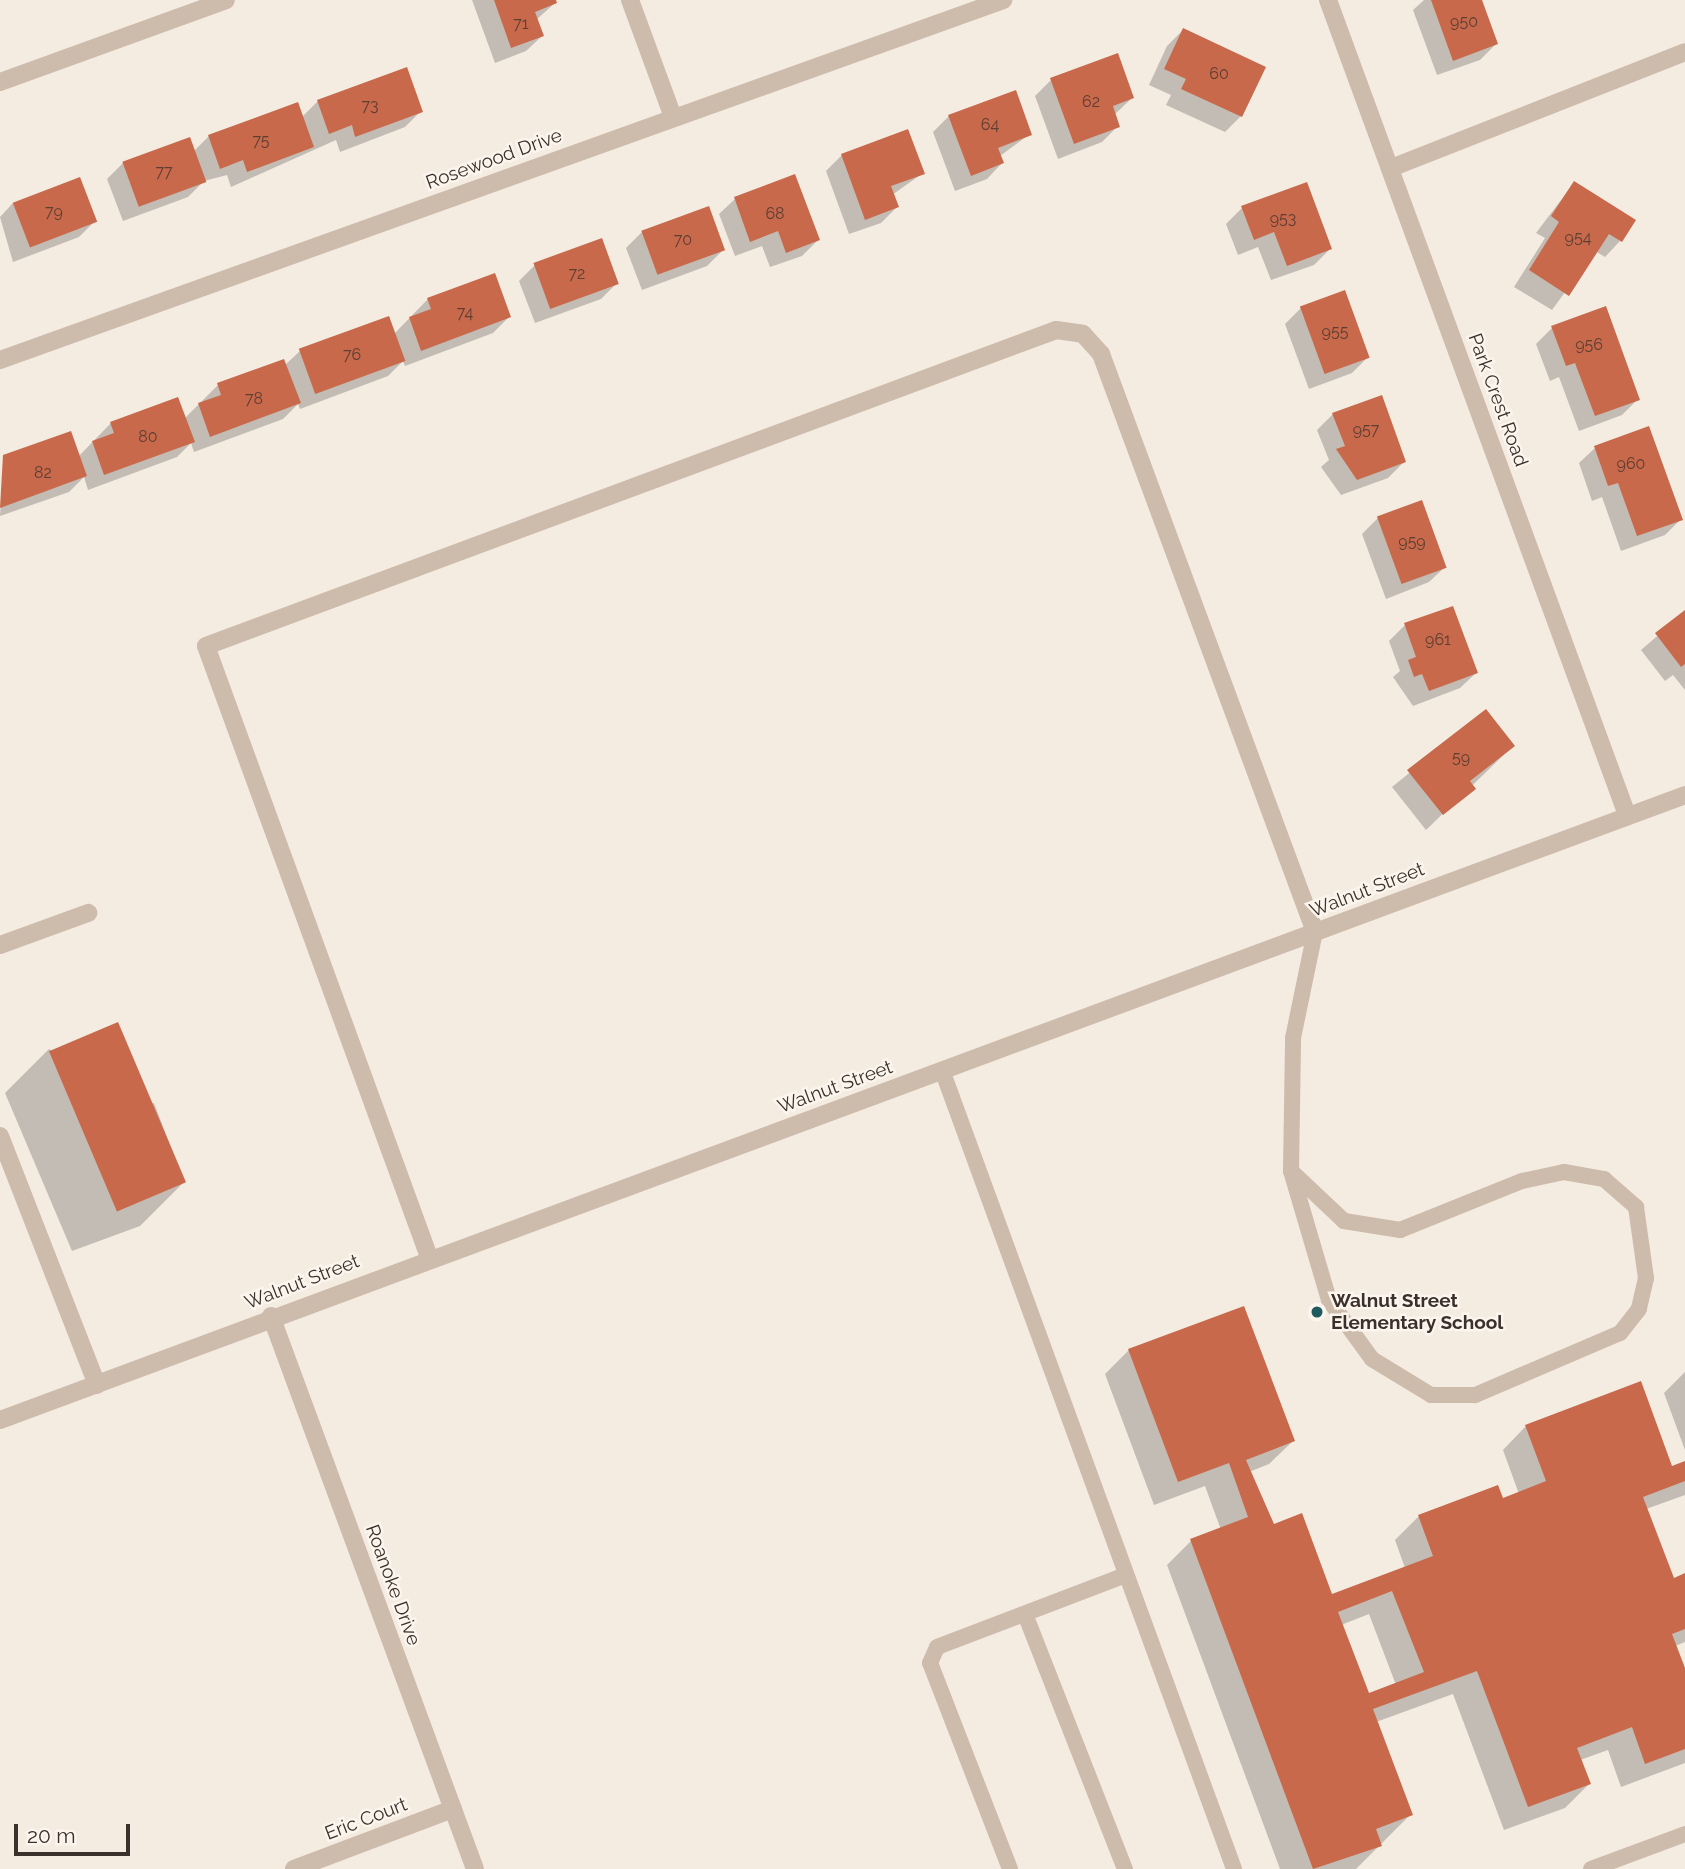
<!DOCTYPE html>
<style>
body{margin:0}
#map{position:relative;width:1685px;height:1869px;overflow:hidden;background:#f4ebe1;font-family:Raleway,sans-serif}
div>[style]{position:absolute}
.shadow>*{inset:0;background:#0003}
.building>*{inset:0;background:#c8694b;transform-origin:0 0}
.service>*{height:16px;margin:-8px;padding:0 8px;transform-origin:8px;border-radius:8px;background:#cdbbac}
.minor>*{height:18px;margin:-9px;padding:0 9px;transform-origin:9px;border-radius:9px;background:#cdbbac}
.tertiary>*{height:18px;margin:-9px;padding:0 9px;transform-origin:9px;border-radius:9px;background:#cdbbac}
.dots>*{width:19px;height:19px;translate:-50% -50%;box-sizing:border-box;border:4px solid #fbf5ee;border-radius:50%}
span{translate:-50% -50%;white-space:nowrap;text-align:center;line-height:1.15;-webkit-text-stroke:5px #fbf5ee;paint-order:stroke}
.number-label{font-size:16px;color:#5e3e33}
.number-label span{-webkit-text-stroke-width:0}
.street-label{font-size:19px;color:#3b302b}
.poi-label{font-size:19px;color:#3b302b;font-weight:700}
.left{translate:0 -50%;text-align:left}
.scale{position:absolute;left:14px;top:1824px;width:116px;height:32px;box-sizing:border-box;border:4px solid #3b302b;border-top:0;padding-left:9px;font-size:21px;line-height:24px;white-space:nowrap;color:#3b302b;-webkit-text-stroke:5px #fbf5ee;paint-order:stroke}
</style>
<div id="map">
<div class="shadow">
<div style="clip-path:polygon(472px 0,554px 0,555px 3px,536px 20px,542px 36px,526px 51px,495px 63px)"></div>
<div style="clip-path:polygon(1424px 0,1480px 0,1496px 44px,1480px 60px,1437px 75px,1413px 10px)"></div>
<div style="clip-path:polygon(1183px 30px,1241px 116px,1225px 132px,1166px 105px,1171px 95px,1149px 85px,1167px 46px)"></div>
<div style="clip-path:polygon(1051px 80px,1132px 98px,1114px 115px,1118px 126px,1102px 142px,1058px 159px,1035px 96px)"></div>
<div style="clip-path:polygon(318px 101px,421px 111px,405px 127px,340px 152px,336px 140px,231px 187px,227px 175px,204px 181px,188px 197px,123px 221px,107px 179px,123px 163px,193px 152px,209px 136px,302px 117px)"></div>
<div style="clip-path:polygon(949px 116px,1030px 134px,1000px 156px,1002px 163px,987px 179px,955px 191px,933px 132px)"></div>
<div style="clip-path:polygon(842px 155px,923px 173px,892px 195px,897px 207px,881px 223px,849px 234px,826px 171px)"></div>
<div style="clip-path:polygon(1574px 183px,1620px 241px,1605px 257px,1595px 251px,1552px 310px,1514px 287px,1545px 238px,1536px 233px)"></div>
<div style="clip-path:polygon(735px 199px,818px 240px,802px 256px,770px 267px,762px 246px,735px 256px,719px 214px)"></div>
<div style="clip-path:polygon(13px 203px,95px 221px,79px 237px,13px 262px,0 217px)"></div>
<div style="clip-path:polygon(1242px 208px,1330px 249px,1314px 265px,1271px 280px,1258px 247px,1238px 255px,1226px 224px)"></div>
<div style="clip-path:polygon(642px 232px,723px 250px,707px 266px,642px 290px,626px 248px)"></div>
<div style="clip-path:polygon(535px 265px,617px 283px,601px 299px,535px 323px,519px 281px)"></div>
<div style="clip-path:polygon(428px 299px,509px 317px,493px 333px,405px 366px,403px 361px,388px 376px,300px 409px,298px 404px,283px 419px,194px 452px,191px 443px,177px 457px,88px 490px,84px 477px,69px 492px,0 516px,4px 457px,78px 457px,111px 423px,184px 419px,218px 385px,285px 365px,300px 351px,388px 318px,394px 334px)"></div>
<div style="clip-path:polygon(1301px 308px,1368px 357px,1352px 373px,1309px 389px,1285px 324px)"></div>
<div style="clip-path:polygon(1552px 328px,1638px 399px,1622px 415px,1579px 431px,1559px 377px,1550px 381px,1536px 344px)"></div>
<div style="clip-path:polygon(1333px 414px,1404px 462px,1388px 478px,1341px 495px,1321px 467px,1329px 460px,1317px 430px)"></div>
<div style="clip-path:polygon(1595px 448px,1681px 519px,1665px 535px,1621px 551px,1602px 497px,1592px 501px,1579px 463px)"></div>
<div style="clip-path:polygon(1378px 518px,1445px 567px,1429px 582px,1386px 599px,1362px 534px)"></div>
<div style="clip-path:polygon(1685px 612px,1685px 690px,1673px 675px,1665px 681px,1641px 650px)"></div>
<div style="clip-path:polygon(1405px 625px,1476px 673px,1460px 688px,1413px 706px,1393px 677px,1400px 671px,1389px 641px)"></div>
<div style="clip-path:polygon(1486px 711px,1513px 746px,1426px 830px,1392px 787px)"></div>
<div style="clip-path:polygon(49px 1049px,147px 1106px,154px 1103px,184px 1182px,140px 1226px,72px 1251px,5px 1093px)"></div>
<div style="clip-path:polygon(evenodd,1129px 1350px,1293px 1441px,1269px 1464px,1249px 1472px,1273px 1526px,1330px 1596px,1405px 1568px,1395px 1540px,1418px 1517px,1497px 1487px,1502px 1500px,1519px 1494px,1503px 1450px,1526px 1426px,1671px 1468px,1685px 1463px,1685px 1495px,1646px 1509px,1673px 1580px,1685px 1575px,1685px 1642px,1675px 1646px,1685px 1673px,1685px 1763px,1621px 1787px,1608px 1750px,1580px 1760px,1589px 1784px,1565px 1808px,1504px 1830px,1453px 1694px,1376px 1722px,1411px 1814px,1356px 1869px,1280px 1869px,1167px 1565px,1191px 1541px,1221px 1530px,1205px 1486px,1154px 1505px,1105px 1374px,1129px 1350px,1369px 1614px,1396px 1685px,1368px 1695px,1341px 1625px,1369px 1614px)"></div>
<div style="clip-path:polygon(1685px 1372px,1685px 1450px,1664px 1393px)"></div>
</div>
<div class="building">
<div style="clip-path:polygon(494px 0,556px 0,557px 3px,535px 12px,544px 36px,511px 48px)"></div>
<div style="clip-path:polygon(1431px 0,1482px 0,1498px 44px,1453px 61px)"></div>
<div style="clip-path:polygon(1183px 28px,1266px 67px,1242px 117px,1181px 89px,1186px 79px,1164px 69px)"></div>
<div style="clip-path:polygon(1118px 53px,1134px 98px,1113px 106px,1120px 127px,1074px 144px,1050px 78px)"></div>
<div style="clip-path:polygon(407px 67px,423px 112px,355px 137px,352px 125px,329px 134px,317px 100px)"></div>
<div style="clip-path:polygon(1016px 90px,1032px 135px,998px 148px,1004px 163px,971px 176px,948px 115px)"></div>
<div style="clip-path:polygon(298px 102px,314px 147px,247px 172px,243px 160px,220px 169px,208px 135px)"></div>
<div style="clip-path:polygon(908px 129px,925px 174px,891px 186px,899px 207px,865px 220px,841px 154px)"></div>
<div style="left:190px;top:137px;width:48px;height:72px;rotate:70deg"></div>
<div style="clip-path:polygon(795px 174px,820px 240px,786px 253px,778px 231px,750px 242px,734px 197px)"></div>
<div style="left:80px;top:177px;width:48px;height:72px;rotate:69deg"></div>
<div style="clip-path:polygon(1574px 181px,1636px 220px,1622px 242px,1609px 234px,1569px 296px,1529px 270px,1559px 222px,1551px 216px)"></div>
<div style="clip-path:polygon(1307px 182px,1332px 249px,1287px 266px,1274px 232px,1254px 240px,1241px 206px)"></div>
<div style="left:709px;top:206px;width:47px;height:72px;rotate:70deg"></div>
<div style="left:602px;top:238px;width:49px;height:73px;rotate:70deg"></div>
<div style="clip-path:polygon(495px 273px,511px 317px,421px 351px,409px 317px,431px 309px,427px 298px)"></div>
<div style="left:1345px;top:290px;width:72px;height:48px;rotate:70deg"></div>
<div style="clip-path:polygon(1606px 306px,1640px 400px,1595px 416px,1575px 363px,1566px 366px,1551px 326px)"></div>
<div style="left:389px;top:316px;width:48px;height:96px;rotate:70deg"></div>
<div style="clip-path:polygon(284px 359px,301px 403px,210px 437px,198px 403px,221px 395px,217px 383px)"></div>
<div style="clip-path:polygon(1382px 395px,1406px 462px,1357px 480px,1336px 449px,1345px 446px,1332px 413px)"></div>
<div style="clip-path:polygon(178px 397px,195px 442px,104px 475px,92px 441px,114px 433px,110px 422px)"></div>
<div style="clip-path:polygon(1649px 426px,1683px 520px,1637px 536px,1618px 483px,1608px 486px,1594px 446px)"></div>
<div style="clip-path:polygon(71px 431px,87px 476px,0 508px,3px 455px)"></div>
<div style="left:1422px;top:500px;width:72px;height:48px;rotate:70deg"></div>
<div style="clip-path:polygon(1453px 606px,1478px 673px,1429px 691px,1422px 674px,1414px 677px,1408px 660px,1416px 657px,1404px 623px)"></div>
<div style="clip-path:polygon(1685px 610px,1685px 664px,1681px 667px,1655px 633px)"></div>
<div style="clip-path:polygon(1486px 709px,1515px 746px,1470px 781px,1476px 789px,1443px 815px,1407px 770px)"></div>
<div style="left:118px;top:1022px;width:174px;height:75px;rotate:67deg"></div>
<div style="clip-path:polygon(evenodd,1244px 1306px,1295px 1441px,1246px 1460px,1274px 1524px,1302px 1513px,1332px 1594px,1433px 1556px,1418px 1515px,1498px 1485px,1503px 1498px,1546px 1481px,1525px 1425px,1641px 1381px,1672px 1466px,1685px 1461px,1685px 1481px,1643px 1497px,1674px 1578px,1685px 1573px,1685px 1629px,1672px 1634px,1685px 1668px,1685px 1749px,1645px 1764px,1632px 1727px,1577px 1748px,1591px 1784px,1528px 1807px,1477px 1671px,1373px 1709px,1413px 1815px,1376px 1829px,1382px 1846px,1313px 1869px,1190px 1539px,1248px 1517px,1229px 1463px,1178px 1482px,1128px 1349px,1244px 1306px,1392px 1591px,1424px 1672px,1369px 1693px,1338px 1612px,1392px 1591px)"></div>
</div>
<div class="service">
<div style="left:942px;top:1070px;width:851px;rotate:69.92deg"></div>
<div style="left:1291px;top:1171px;width:73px;rotate:43.3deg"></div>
<div style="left:1344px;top:1221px;width:57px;rotate:9.1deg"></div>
<div style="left:1400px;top:1230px;width:131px;rotate:-21.9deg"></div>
<div style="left:1522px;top:1181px;width:43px;rotate:-12.1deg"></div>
<div style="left:1564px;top:1172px;width:41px;rotate:9.9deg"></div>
<div style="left:1604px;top:1179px;width:43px;rotate:41.2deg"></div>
<div style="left:1636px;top:1207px;width:72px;rotate:82deg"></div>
<div style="left:1646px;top:1278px;width:32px;rotate:103deg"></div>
<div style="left:1639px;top:1309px;width:31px;rotate:128deg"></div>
<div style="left:1620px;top:1333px;width:158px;rotate:156.8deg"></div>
<div style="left:1475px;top:1395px;width:44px;rotate:180deg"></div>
<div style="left:1431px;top:1395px;width:69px;rotate:-148.6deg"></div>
<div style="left:1372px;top:1359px;width:73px;rotate:-126.1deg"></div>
<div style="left:1329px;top:1300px;width:134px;rotate:-106.4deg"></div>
<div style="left:1291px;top:1171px;width:133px;rotate:-89.1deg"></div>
<div style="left:1293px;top:1038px;width:108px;rotate:-78.3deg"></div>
<div style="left:1025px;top:1614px;width:274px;rotate:68.6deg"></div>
<div style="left:1010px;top:1869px;width:221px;rotate:-111.2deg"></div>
<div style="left:930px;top:1663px;width:17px;rotate:-66deg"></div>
<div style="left:937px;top:1647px;width:202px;rotate:-20.9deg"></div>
<div style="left:1591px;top:1869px;width:100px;rotate:-20.4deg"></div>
</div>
<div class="minor">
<div style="left:630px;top:0;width:125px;rotate:69.8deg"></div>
<div style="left:1328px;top:0;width:868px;rotate:69.85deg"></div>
<div style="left:0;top:82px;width:240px;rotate:-19.9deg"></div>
<div style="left:1391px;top:168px;width:316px;rotate:-21.5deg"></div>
<div style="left:0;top:360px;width:1066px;rotate:-19.74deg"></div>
<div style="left:0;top:945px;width:94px;rotate:-20deg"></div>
<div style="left:0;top:1136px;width:267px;rotate:68.7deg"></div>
<div style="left:429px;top:1257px;width:650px;rotate:-110.05deg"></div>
<div style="left:206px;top:646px;width:907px;rotate:-20.39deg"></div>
<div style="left:1056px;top:330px;width:27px;rotate:8deg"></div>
<div style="left:1083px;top:334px;width:27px;rotate:48deg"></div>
<div style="left:1101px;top:354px;width:616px;rotate:69.68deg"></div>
<div style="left:271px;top:1316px;width:589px;rotate:69.75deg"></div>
<div style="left:294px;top:1869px;width:170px;rotate:-20.7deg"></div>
</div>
<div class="tertiary">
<div style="left:0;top:1420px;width:1797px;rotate:-20.35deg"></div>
</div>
<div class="dots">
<div style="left:1317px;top:1312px;background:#1f5a5e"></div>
</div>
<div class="number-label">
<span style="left:1464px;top:22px">950</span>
<span style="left:521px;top:24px">71</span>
<span style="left:1219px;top:74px">60</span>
<span style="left:1091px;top:102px">62</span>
<span style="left:370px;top:106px">73</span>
<span style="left:990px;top:125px">64</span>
<span style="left:261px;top:141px">75</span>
<span style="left:164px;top:172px">77</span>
<span style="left:54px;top:212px">79</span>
<span style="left:775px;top:214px">68</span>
<span style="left:1283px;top:219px">953</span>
<span style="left:1578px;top:238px">954</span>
<span style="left:683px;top:240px">70</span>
<span style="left:577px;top:274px">72</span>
<span style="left:465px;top:313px">74</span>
<span style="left:1335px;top:332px">955</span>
<span style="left:1589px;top:345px">956</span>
<span style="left:352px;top:355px">76</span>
<span style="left:254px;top:399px">78</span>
<span style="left:1366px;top:430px">957</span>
<span style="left:148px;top:437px">80</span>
<span style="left:1631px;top:464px">960</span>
<span style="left:43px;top:473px">82</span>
<span style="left:1412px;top:542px">959</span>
<span style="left:1438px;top:640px">961</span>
<span style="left:1461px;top:758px">59</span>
</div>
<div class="street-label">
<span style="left:494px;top:159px;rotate:-20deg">Rosewood Drive</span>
<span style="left:1498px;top:400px;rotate:70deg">Park Crest Road</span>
<span style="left:1367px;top:890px;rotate:-21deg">Walnut Street</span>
<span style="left:835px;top:1087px;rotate:-20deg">Walnut Street</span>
<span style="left:302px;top:1282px;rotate:-21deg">Walnut Street</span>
<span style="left:393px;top:1585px;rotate:70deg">Roanoke Drive</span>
<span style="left:366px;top:1819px;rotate:-21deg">Eric Court</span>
</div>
<div class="poi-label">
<span class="left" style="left:1331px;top:1312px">Walnut Street<br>Elementary School</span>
</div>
<div class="scale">20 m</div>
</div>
